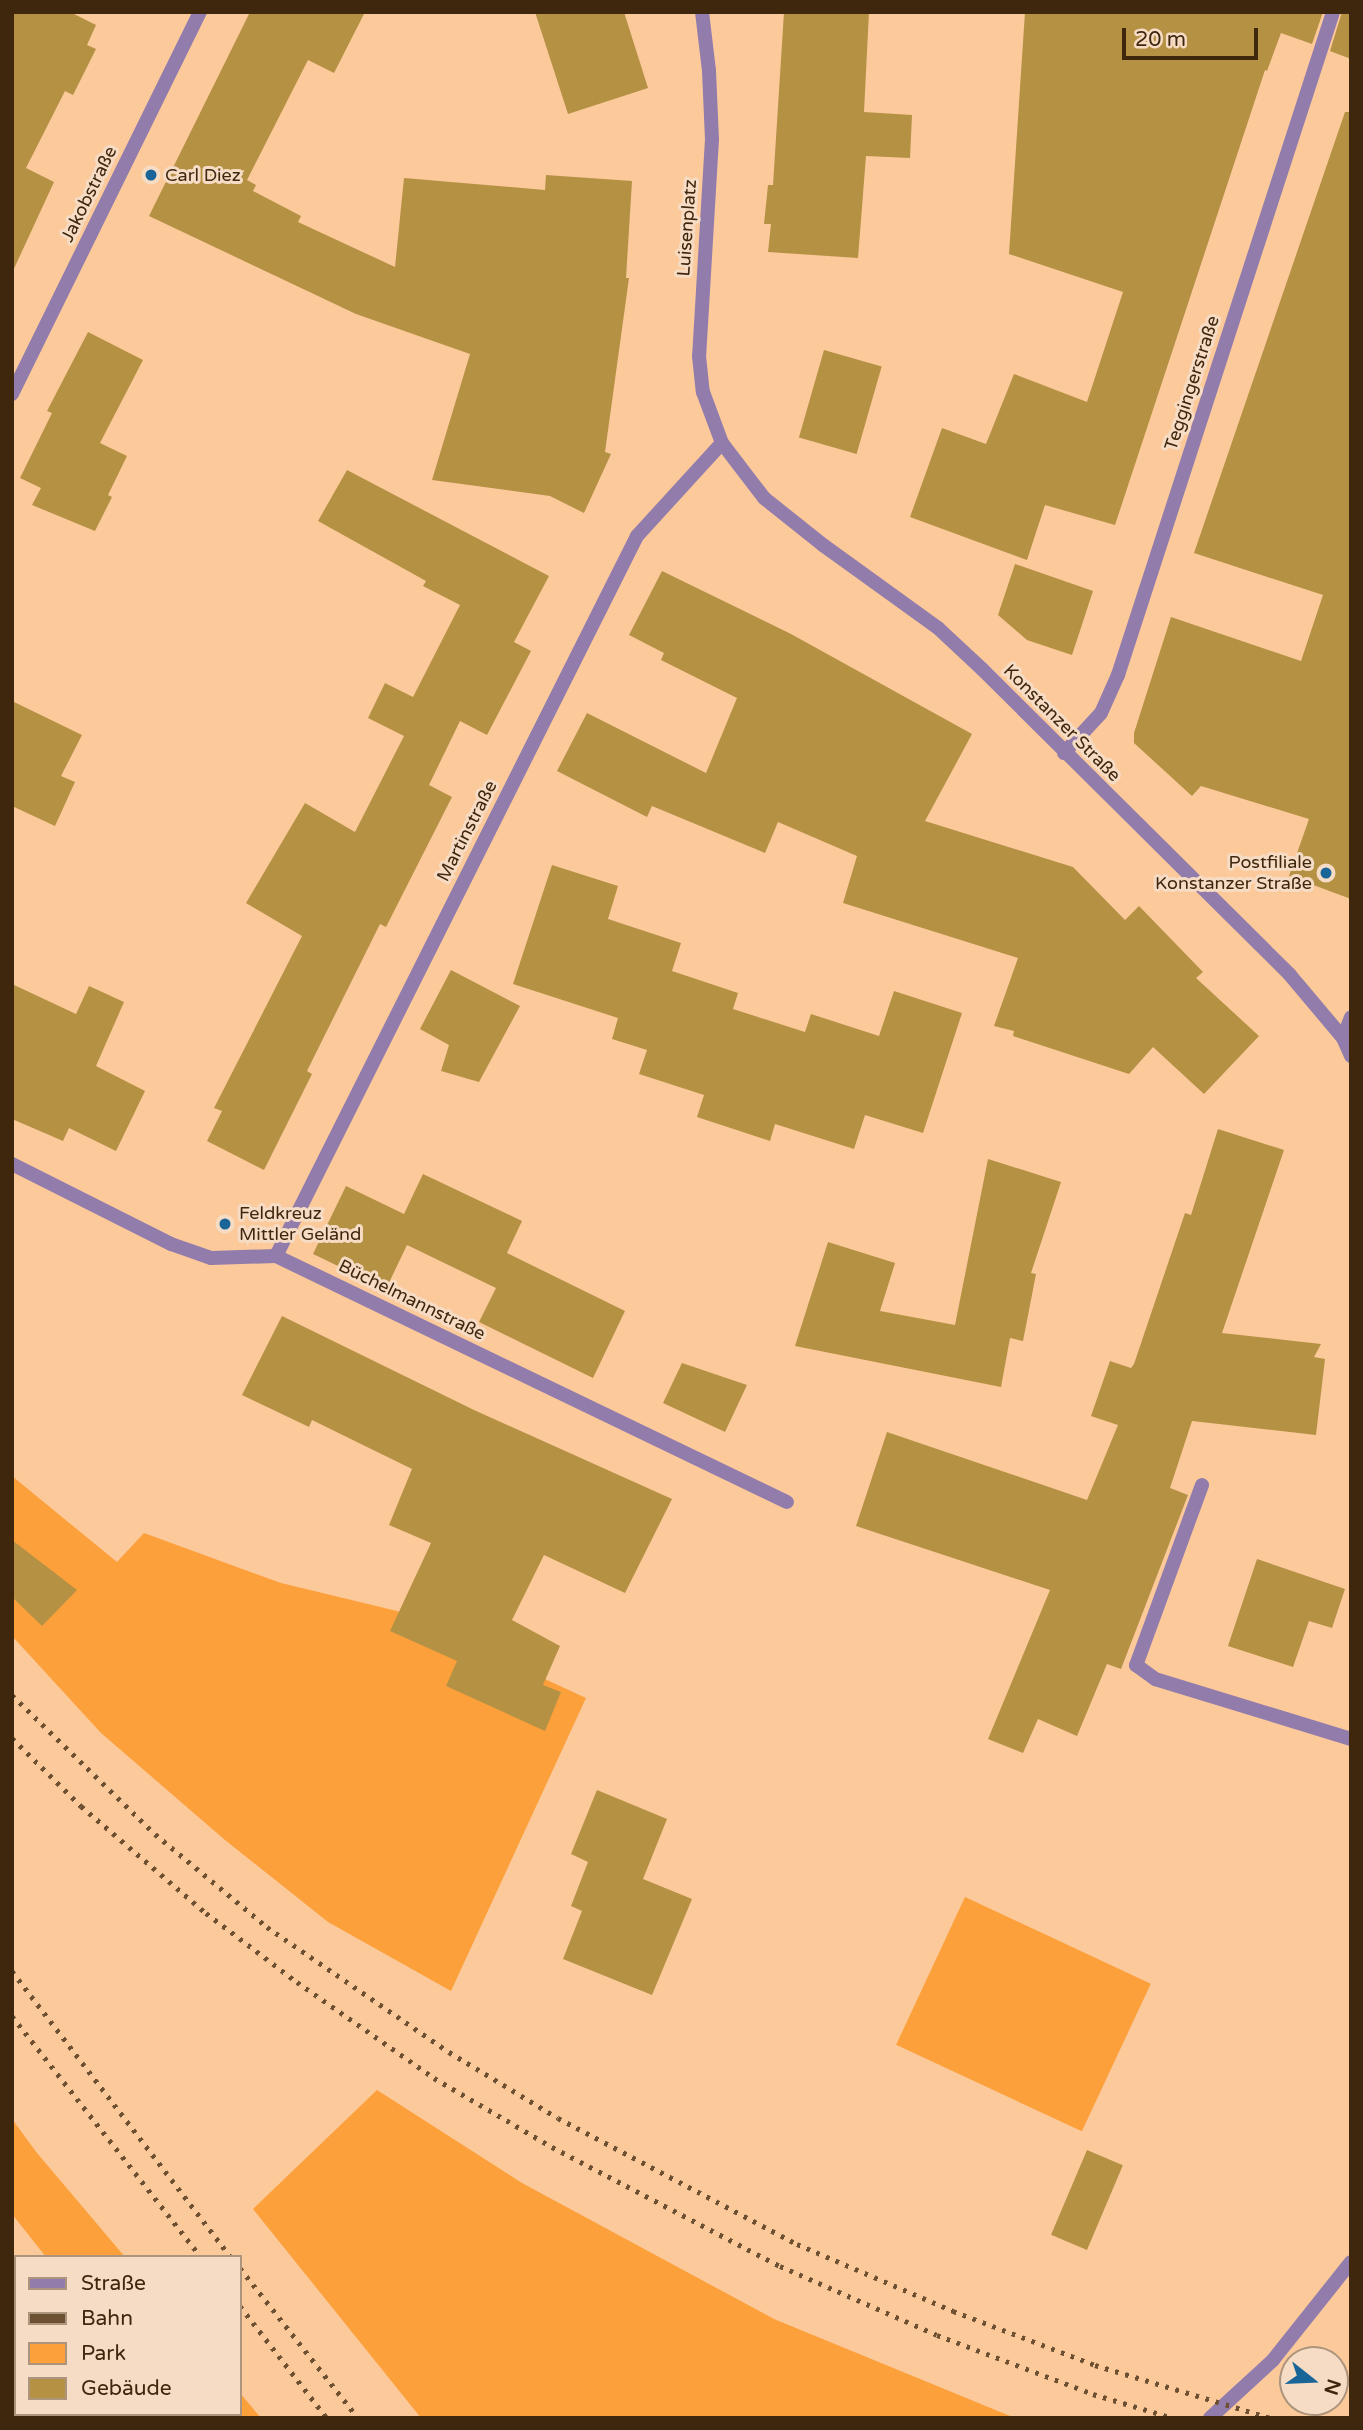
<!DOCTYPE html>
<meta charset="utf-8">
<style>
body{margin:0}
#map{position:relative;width:1363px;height:2430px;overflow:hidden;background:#fcc99b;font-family:"Varela Round",sans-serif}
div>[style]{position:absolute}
.green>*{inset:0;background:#fca03b;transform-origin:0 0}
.building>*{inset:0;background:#b59144;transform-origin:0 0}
.lane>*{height:14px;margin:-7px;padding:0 7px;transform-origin:7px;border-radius:7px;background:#917cac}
.street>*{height:14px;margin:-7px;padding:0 7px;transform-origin:7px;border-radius:7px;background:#917cac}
.rail>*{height:5px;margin-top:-2.5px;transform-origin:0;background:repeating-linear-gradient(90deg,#6d4f31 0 3.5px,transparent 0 10.5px)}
.dots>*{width:19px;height:19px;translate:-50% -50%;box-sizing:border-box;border:4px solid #f6dcc5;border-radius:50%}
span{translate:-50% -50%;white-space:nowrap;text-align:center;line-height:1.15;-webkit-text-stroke:6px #f6dcc5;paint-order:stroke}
.poi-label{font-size:18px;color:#3f270e}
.left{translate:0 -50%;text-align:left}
.right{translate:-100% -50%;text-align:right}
.street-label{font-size:18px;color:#3f270e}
.frame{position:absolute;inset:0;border:14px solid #3f270e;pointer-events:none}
.legend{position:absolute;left:14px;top:2255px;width:228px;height:161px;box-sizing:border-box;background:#f6dcc5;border:2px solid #ad947c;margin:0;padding:9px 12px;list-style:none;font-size:21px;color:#3f270e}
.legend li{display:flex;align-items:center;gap:14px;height:35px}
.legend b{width:35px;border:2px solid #ad947c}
.north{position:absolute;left:1279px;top:2346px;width:70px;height:70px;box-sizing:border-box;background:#f6dcc5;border:2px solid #ad947c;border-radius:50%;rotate:108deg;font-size:19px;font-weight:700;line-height:28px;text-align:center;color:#3f270e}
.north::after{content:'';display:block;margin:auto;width:24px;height:32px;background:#1a6598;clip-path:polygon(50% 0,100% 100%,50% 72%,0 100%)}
.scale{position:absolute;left:1122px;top:28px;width:136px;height:32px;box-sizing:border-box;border:4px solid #3f270e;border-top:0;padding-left:9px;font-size:21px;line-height:24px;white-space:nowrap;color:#3f270e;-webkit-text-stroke:5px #f6dcc5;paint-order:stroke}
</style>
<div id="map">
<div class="green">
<div style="clip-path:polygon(12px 1476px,117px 1562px,144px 1533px,281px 1583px,397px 1611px,586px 1698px,451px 1991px,328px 1922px,225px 1840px,101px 1733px,12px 1636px)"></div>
<div style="left:965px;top:1897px;width:205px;height:163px;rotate:25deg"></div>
<div style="clip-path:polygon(377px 2090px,522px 2183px,774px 2319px,1015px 2418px,421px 2418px,253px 2209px)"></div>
<div style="clip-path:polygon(12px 2119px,37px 2153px,125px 2257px,46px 2257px,12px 2214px)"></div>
<div style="clip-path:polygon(240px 2393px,261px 2418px,175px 2418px,172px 2414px,240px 2414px)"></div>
</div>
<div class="building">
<div style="clip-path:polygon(12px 12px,70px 12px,96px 25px,87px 45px,96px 49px,73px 95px,65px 91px,26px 168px,54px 182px,12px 273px)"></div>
<div style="clip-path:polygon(250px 12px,365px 12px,334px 73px,308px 60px,247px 180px,256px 185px,253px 191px,301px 216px,298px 222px,395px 267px,404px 178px,545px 190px,546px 175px,632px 181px,626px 278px,629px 278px,605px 452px,611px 454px,584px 513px,550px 496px,432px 480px,470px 354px,356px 314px,149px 216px)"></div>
<div style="clip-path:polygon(535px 12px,624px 12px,648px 88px,568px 114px)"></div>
<div style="clip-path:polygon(784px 12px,869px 12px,864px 112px,912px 115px,910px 158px,866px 156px,858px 258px,768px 252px,771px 224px,764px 224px,768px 185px,773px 185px)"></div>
<div style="clip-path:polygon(1025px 12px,1323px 12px,1312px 44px,1281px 33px,1267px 71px,1265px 70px,1115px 525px,1045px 505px,1027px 560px,910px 517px,942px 428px,986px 444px,1014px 374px,1087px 402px,1123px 292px,1009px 254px)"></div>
<div style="clip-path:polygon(1342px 12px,1351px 12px,1351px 59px,1330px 51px)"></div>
<div style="clip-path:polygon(1345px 112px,1351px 112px,1351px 899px,1289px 876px,1309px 819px,1201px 786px,1192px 796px,1134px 743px,1134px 733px,1171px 617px,1301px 661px,1323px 595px,1194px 553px)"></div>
<div style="clip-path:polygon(88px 332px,143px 360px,100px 443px,127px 456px,108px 495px,112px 497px,95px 531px,32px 505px,41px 488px,20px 478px,52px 413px,47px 411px)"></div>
<div style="left:824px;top:350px;width:60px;height:91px;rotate:16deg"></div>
<div style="clip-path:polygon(347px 470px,549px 576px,514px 642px,531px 651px,487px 735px,460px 721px,429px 785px,452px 797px,386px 927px,380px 924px,307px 1071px,312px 1074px,264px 1170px,207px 1141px,222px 1111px,214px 1108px,302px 936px,246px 903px,305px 803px,355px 832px,404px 736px,368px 718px,385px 683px,413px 697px,460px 605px,423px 586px,426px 581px,318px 521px)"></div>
<div style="clip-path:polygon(1015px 564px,1093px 591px,1072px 655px,1027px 640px,998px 615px)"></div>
<div style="clip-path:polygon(662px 571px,791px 634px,972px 734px,925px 821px,1073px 867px,1125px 920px,1139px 906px,1203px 972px,1196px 978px,1259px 1036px,1204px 1094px,1153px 1047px,1129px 1074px,1013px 1036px,1014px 1031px,994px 1026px,1018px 958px,843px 903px,857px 856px,778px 822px,765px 853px,652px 806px,647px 817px,557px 771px,587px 713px,706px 773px,737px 698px,661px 660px,664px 653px,629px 635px)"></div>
<div style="clip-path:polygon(12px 701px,82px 735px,61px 776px,75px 782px,55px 826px,12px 806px)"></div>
<div style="clip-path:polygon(552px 865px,618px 886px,608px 919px,681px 943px,672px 971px,738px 993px,733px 1009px,805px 1032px,811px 1014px,879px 1036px,894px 991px,962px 1013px,923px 1133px,865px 1115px,854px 1149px,775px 1124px,770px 1141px,697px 1117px,704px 1095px,639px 1074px,647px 1050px,612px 1039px,618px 1018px,513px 984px)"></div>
<div style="clip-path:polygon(451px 970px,520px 1006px,479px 1082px,441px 1071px,449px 1045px,420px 1029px)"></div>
<div style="clip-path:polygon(12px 984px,76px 1014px,89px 986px,124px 1002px,96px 1066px,145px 1091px,116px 1151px,69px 1128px,63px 1141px,12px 1119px)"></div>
<div style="clip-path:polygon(1218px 1129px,1284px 1150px,1222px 1333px,1321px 1344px,1314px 1357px,1325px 1359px,1316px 1435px,1192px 1421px,1170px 1488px,1188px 1495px,1121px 1669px,1107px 1664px,1077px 1736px,1038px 1719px,1023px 1753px,988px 1739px,1050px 1590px,856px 1526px,887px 1432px,1087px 1500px,1118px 1425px,1091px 1416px,1110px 1361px,1131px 1368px,1134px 1364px,1185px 1213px,1191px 1215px)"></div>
<div style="clip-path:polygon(988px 1159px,1061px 1182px,1031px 1273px,1036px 1274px,1023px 1341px,1010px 1338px,1001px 1387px,795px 1346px,828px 1242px,895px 1263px,880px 1311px,955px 1325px)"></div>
<div style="clip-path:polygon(423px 1174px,522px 1221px,507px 1253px,625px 1311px,593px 1378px,479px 1322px,496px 1288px,407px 1245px,386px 1289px,313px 1254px,346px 1186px,404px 1214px)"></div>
<div style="clip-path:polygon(282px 1316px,474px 1410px,672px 1499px,625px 1593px,544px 1555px,512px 1620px,560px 1646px,543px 1685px,561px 1692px,545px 1731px,446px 1686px,457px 1661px,390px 1631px,431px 1543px,389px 1525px,412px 1469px,312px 1420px,309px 1427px,242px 1395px)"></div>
<div style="clip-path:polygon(682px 1363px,747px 1385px,725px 1432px,663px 1403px)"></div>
<div style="clip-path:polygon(12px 1540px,77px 1590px,42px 1626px,12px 1597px)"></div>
<div style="clip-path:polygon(1257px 1559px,1345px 1589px,1332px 1628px,1309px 1621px,1293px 1667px,1228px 1646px)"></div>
<div style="clip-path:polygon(597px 1790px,667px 1819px,643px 1879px,692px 1899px,652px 1995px,563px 1959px,582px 1911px,571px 1906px,588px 1862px,571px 1854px)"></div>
<div style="left:1087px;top:2150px;width:39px;height:92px;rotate:23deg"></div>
</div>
<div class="lane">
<div style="left:1202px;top:1485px;width:192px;rotate:110.1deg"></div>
<div style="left:1136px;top:1665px;width:24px;rotate:36deg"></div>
<div style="left:1155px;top:1679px;width:205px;rotate:17deg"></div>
</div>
<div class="street">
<div style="left:702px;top:12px;width:59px;rotate:83.2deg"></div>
<div style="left:709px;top:71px;width:68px;rotate:87.5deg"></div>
<div style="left:712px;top:139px;width:217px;rotate:93.4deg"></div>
<div style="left:699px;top:356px;width:36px;rotate:84deg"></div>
<div style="left:703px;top:392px;width:54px;rotate:69.6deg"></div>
<div style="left:722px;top:443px;width:69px;rotate:52.6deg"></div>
<div style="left:764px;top:498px;width:75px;rotate:38.5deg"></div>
<div style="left:823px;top:545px;width:142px;rotate:35.8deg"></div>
<div style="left:938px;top:628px;width:60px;rotate:43deg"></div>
<div style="left:982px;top:669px;width:434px;rotate:44.8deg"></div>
<div style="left:1290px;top:975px;width:82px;rotate:49.9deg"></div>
<div style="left:1343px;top:1038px;width:20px;rotate:66deg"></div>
<div style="left:12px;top:394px;width:426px;rotate:-63.8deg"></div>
<div style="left:1064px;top:753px;width:54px;rotate:-47.2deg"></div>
<div style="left:1101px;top:713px;width:42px;rotate:-65.9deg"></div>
<div style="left:1118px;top:675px;width:697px;rotate:-72.03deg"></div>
<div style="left:1343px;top:1038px;width:22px;rotate:-69deg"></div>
<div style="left:12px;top:1164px;width:178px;rotate:26.7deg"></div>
<div style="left:171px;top:1244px;width:42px;rotate:19.3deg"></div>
<div style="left:211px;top:1258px;width:65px;rotate:-1.8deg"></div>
<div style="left:276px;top:1256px;width:567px;rotate:25.71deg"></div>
<div style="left:276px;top:1256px;width:805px;rotate:-63.37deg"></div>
<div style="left:637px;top:536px;width:126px;rotate:-47.6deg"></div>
<div style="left:12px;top:2273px;width:6px;rotate:45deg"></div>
<div style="left:126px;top:2414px;width:5px;rotate:53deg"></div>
<div style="left:1210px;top:2418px;width:86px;rotate:-42.6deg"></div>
<div style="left:1273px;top:2360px;width:125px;rotate:-51.5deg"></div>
</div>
<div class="rail">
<div style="left:12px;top:1695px;width:199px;rotate:44.2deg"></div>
<div style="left:155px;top:1834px;width:146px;rotate:39.7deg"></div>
<div style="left:267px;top:1927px;width:221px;rotate:34.5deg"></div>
<div style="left:449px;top:2052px;width:127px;rotate:31.2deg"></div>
<div style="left:558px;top:2118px;width:270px;rotate:27.8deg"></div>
<div style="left:797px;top:2244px;width:170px;rotate:23.2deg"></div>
<div style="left:953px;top:2311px;width:152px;rotate:20.8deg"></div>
<div style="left:1095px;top:2365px;width:183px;rotate:16.8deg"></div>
<div style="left:12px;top:1738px;width:97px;rotate:44.6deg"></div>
<div style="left:81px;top:1806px;width:165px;rotate:40.6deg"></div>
<div style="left:206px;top:1913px;width:114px;rotate:37.2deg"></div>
<div style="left:297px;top:1982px;width:167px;rotate:35deg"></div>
<div style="left:434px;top:2078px;width:137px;rotate:30.3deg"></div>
<div style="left:552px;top:2147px;width:257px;rotate:27.6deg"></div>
<div style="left:780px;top:2266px;width:171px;rotate:23.7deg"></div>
<div style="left:937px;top:2335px;width:167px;rotate:20.7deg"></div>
<div style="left:1093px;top:2394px;width:84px;rotate:16.7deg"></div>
<div style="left:12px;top:1971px;width:360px;rotate:52.6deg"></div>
<div style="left:12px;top:2016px;width:306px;rotate:51.9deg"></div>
<div style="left:240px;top:2268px;width:191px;rotate:51.8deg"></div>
<div style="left:240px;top:2306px;width:142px;rotate:52.2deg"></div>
</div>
<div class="dots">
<div style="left:151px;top:175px;background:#1a6598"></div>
<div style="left:1326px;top:873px;background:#1a6598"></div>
<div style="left:225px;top:1224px;background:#1a6598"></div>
</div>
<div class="poi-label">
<span class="left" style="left:165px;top:175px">Carl Diez</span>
<span class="right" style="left:1312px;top:873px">Postfiliale<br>Konstanzer Straße</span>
<span class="left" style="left:239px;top:1224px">Feldkreuz<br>Mittler Geländ</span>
</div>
<div class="street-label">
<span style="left:89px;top:194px;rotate:-64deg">Jakobstraße</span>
<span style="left:687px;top:228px;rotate:-86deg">Luisenplatz</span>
<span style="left:1192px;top:383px;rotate:-72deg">Teggingerstraße</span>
<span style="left:1062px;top:723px;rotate:45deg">Konstanzer Straße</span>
<span style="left:467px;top:831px;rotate:-63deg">Martinstraße</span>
<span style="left:412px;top:1300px;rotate:26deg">Büchelmannstraße</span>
</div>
<div class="frame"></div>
<ul class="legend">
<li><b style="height:9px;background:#917cac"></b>Straße</li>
<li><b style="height:9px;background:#6d4f31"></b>Bahn</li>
<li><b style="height:19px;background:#fca03b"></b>Park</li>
<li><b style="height:19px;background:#b59144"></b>Gebäude</li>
</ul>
<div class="north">N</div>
<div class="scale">20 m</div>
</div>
